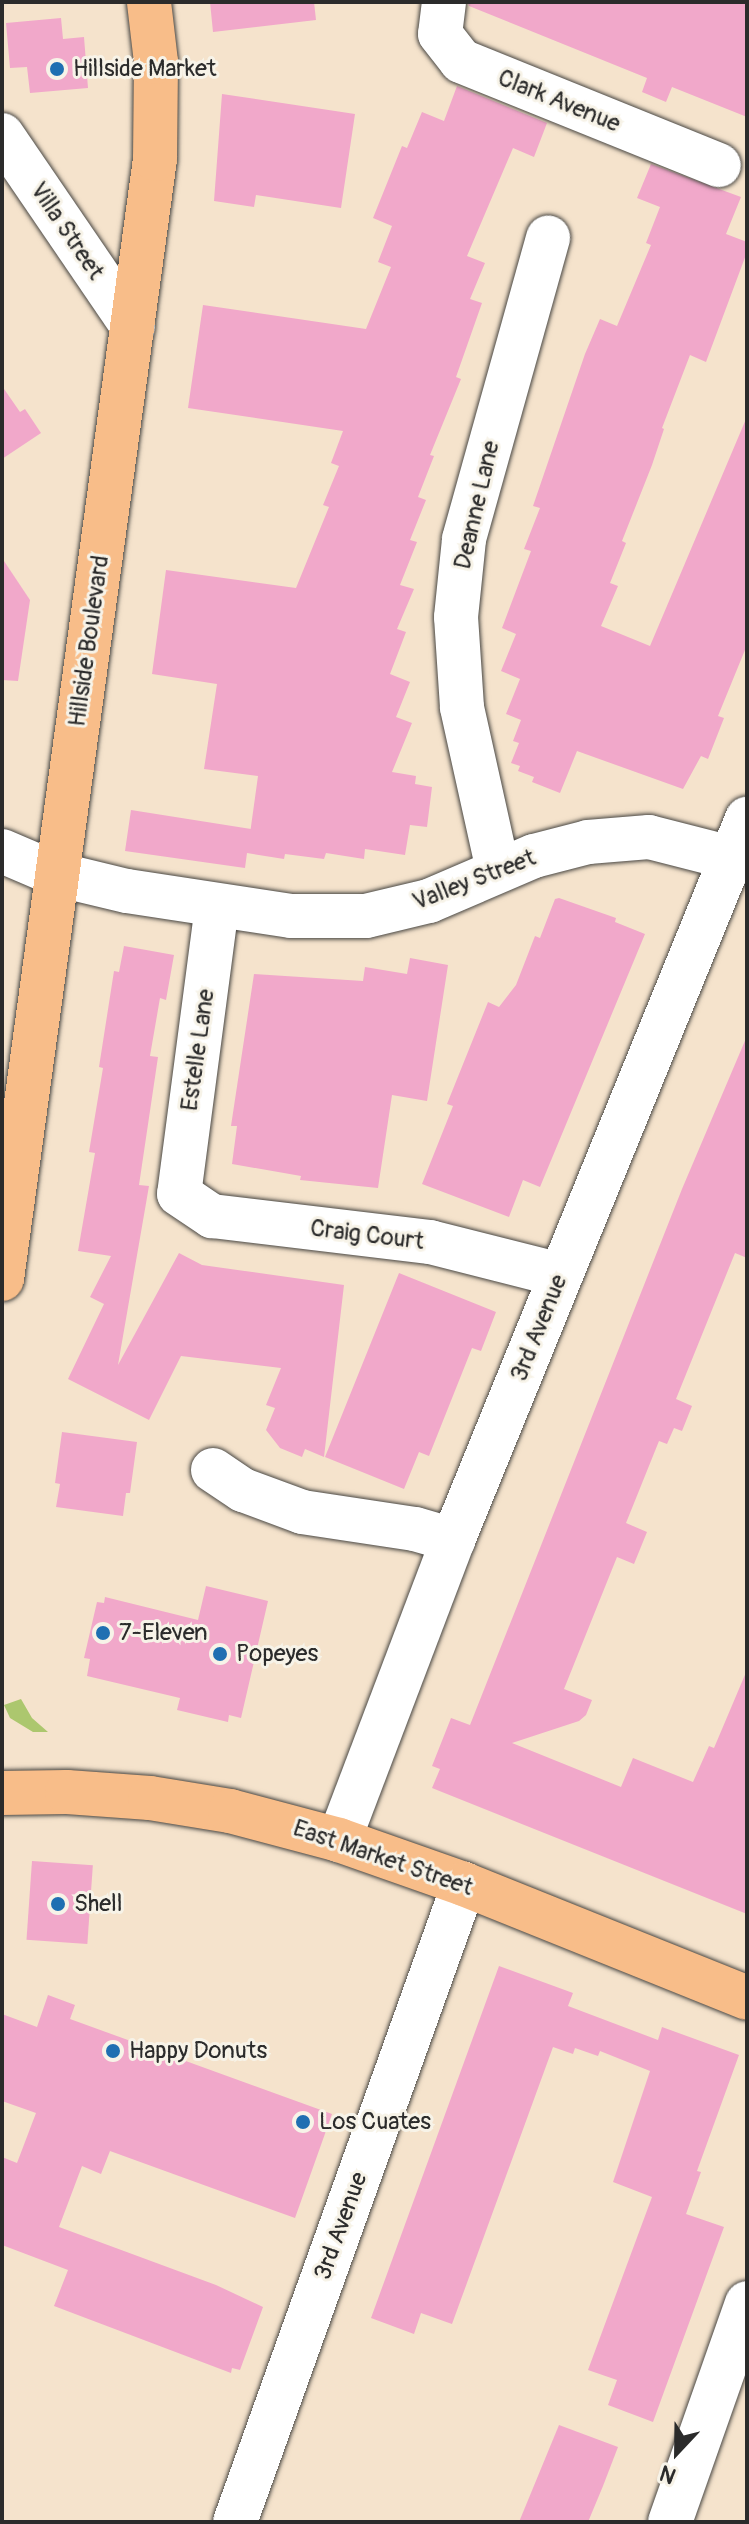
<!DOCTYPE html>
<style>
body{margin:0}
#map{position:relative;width:749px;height:2524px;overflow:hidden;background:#f5e3cc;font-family:Pangolin,sans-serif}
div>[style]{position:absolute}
.green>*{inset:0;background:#acc76e}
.building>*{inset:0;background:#f1a8ca;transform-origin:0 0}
.roads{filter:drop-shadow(0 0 2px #494743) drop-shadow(0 0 2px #494743)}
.minor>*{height:44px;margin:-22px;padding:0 22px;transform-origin:22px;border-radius:22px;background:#fff}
.major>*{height:44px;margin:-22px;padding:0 22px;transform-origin:22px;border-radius:22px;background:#f8bd89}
.dots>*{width:22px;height:22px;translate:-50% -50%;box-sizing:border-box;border:4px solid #f7f3e8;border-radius:50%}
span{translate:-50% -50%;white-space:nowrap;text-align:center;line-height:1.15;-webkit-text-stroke:6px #f7f3e8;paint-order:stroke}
.poi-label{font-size:24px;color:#2b2b2b}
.left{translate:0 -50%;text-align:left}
.street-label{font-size:24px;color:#2b2b2b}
.frame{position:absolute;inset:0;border:4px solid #2b2b2b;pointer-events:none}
.north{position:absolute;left:637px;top:2412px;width:80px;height:80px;-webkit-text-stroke:6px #f7f3e8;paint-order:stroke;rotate:202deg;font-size:22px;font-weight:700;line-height:32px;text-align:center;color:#2b2b2b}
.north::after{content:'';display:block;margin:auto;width:28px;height:36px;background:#2b2b2b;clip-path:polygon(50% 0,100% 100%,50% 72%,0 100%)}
</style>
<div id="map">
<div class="green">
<div style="clip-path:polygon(21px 1699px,32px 1718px,48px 1732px,33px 1732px,10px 1718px,4px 1705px)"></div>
</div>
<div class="building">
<div style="clip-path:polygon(210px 2px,314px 2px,316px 20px,213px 32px)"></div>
<div style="clip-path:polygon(468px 2px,747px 2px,747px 117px,672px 87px,666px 102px,642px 92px,647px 78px,469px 6px)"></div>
<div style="clip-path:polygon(61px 18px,63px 39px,84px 37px,88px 88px,30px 93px,27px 67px,10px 68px,6px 23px)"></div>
<div style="clip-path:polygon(457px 86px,547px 123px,534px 157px,513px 148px,467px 256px,485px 263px,470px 299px,482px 303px,456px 377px,461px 379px,430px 455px,434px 456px,418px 497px,426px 500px,410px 540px,417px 542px,400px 585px,414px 589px,397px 629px,406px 632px,390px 674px,410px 682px,396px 717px,412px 723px,392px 772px,416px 776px,415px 784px,432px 787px,427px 827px,410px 825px,405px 855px,365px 849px,364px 859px,326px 853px,324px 859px,285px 854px,284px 859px,247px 853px,245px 868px,125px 851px,131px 810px,251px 829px,248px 848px,258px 776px,204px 769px,217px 684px,152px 674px,166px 570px,296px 588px,329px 507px,323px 505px,339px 466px,331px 463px,343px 431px,188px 408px,203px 305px,366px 329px,391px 267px,378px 262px,392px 226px,373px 218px,402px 146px,407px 148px,422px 112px,444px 121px)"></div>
<div style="clip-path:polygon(222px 94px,355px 114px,341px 208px,256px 195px,254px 207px,214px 201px)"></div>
<div style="clip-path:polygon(651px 164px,741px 197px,726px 234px,747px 242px,747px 252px,706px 362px,690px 355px,662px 428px,664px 429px,652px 465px,622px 541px,626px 543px,610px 583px,618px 586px,601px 626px,650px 646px,746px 419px,747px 645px,718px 716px,724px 718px,708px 759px,701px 756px,683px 789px,577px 751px,560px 793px,532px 782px,534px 777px,518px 771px,520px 766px,511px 763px,519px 743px,513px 741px,521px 720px,506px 714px,520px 679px,501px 671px,516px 634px,502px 628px,531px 551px,524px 549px,540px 508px,533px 506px,585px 354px,600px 319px,617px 326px,651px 245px,646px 243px,660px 207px,637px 198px)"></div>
<div style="clip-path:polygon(2px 386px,20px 412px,25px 409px,41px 433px,2px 459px)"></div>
<div style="clip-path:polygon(2px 558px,30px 600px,18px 681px,2px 680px)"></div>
<div style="clip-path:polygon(559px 898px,616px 918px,615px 922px,645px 934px,540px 1187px,523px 1180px,509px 1217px,422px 1184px,453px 1106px,447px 1104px,488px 1002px,499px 1007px,516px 985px,535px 936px,540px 938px,555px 899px)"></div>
<div style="clip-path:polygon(124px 946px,174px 955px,166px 1000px,160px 998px,150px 1056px,158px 1057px,139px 1185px,149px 1186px,118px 1365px,179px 1253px,202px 1265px,344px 1285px,324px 1457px,305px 1449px,302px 1457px,280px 1448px,266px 1430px,275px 1408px,266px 1405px,281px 1368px,181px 1356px,149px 1420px,68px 1379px,104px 1304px,90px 1297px,111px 1256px,78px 1251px,95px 1153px,89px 1152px,103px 1068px,99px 1067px,114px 971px,119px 972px)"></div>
<div style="clip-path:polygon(410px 958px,448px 965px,427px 1101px,392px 1095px,378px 1188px,300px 1180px,301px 1176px,232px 1164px,237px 1126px,231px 1126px,254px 974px,363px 981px,365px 967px,407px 974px)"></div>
<div style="clip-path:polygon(747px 1036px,747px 1258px,735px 1253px,676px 1399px,692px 1406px,682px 1431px,674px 1428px,667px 1444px,659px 1441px,626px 1523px,647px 1532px,634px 1564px,617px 1557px,564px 1689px,592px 1700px,586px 1715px,579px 1721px,512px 1743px,621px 1787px,633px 1758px,693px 1782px,709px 1746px,714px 1748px,747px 1670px,747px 1914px,432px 1788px,440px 1769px,432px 1766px,451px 1718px,470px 1725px,682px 1189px)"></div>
<div style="clip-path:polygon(399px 1273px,496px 1312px,481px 1351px,472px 1348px,429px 1456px,419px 1452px,404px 1489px,325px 1457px)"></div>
<div style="clip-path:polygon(62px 1432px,137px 1442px,130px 1493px,126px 1493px,123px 1516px,56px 1507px,60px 1484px,55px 1483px)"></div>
<div style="clip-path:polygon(206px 1586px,268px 1601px,241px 1718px,229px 1715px,228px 1722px,177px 1710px,180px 1698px,87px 1676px,90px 1659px,84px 1658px,97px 1602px,104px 1603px,105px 1597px,198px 1620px)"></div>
<div style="left:32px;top:1861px;width:61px;height:79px;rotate:4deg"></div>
<div style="clip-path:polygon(499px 1966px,573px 1993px,568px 2006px,658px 2040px,662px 2027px,739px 2055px,697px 2171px,701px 2172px,686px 2214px,724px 2227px,653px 2422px,608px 2405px,617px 2380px,588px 2370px,652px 2197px,613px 2182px,650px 2071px,600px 2051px,598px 2056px,575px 2048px,573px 2054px,553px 2047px,452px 2324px,421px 2313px,414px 2334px,371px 2318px)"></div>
<div style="clip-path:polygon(48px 1995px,75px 2005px,70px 2019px,332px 2114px,295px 2218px,110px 2151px,101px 2174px,82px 2166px,59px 2227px,216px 2285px,263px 2307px,240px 2370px,232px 2368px,231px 2373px,54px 2306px,68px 2270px,2px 2245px,2px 2157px,17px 2163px,36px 2113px,2px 2101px,2px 2014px,37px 2027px)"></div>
<div style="clip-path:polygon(559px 2425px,618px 2447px,603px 2486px,588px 2522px,519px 2522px)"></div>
</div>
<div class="roads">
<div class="minor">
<div style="left:444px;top:2px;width:32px;rotate:97deg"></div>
<div style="left:440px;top:34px;width:34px;rotate:52deg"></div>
<div style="left:461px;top:61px;width:278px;rotate:22deg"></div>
<div style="left:2px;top:135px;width:232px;rotate:55.7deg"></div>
<div style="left:2px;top:851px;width:59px;rotate:23.1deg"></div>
<div style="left:56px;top:874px;width:73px;rotate:13.5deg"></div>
<div style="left:127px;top:891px;width:166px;rotate:8.7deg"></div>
<div style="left:291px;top:916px;width:75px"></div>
<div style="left:366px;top:916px;width:65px;rotate:-13.4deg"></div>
<div style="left:429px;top:901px;width:114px;rotate:-23.2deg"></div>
<div style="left:534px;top:856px;width:56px;rotate:-14.5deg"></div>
<div style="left:588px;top:842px;width:61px;rotate:-4.7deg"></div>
<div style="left:649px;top:837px;width:101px;rotate:14.3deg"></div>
<div style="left:498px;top:870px;width:167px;rotate:-102.5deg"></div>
<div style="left:462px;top:707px;width:90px;rotate:-93.8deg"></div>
<div style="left:456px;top:617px;width:78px;rotate:-84.1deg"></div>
<div style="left:464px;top:539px;width:313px;rotate:-74.4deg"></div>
<div style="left:217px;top:906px;width:290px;rotate:97.5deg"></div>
<div style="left:179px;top:1194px;width:40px;rotate:34deg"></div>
<div style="left:212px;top:1216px;width:220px;rotate:6.8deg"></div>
<div style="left:430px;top:1242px;width:134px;rotate:14.2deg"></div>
<div style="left:213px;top:1470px;width:36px;rotate:34deg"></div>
<div style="left:243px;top:1490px;width:63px;rotate:20.4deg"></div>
<div style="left:302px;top:1512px;width:114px;rotate:8.6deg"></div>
<div style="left:415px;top:1529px;width:40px;rotate:16deg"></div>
<div style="left:339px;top:1840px;width:321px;rotate:-69.2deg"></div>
<div style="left:453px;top:1540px;width:779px;rotate:-67.82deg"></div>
<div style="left:235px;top:2522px;width:678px;rotate:-70.26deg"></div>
<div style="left:670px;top:2522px;width:232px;rotate:-70.6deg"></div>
</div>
<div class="major">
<div style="left:2px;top:1279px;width:1130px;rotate:-82.22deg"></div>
<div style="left:155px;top:159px;width:97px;rotate:-89.4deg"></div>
<div style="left:156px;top:62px;width:60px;rotate:-96.7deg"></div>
<div style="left:2px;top:1793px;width:65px;rotate:-0.9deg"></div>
<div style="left:67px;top:1792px;width:83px;rotate:4.1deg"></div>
<div style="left:150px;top:1798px;width:81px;rotate:9.2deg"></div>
<div style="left:230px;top:1811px;width:113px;rotate:14.9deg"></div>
<div style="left:339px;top:1840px;width:133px;rotate:19.4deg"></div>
<div style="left:464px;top:1884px;width:305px;rotate:21.9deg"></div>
</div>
</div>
<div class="dots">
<div style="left:57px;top:69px;background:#1f6fb2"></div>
<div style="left:103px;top:1633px;background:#1f6fb2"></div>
<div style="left:220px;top:1654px;background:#1f6fb2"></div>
<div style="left:58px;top:1904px;background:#1f6fb2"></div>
<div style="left:113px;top:2051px;background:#1f6fb2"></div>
<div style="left:303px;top:2122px;background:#1f6fb2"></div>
</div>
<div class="poi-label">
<span class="left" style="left:73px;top:69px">Hillside Market</span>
<span class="left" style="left:119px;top:1633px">7-Eleven</span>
<span class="left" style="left:236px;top:1654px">Popeyes</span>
<span class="left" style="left:74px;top:1904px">Shell</span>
<span class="left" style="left:129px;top:2051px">Happy Donuts</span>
<span class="left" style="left:319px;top:2122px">Los Cuates</span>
</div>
<div class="street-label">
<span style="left:559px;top:101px;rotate:22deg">Clark Avenue</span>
<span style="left:67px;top:231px;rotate:56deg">Villa Street</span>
<span style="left:477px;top:505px;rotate:-77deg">Deanne Lane</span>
<span style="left:89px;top:641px;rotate:-82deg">Hillside Boulevard</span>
<span style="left:474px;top:880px;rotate:-21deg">Valley Street</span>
<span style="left:198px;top:1050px;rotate:-82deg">Estelle Lane</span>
<span style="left:367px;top:1235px;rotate:7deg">Craig Court</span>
<span style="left:539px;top:1328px;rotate:-68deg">3rd Avenue</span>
<span style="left:383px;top:1858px;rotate:19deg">East Market Street</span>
<span style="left:341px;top:2226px;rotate:-70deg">3rd Avenue</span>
</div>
<div class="frame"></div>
<div class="north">N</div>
</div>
